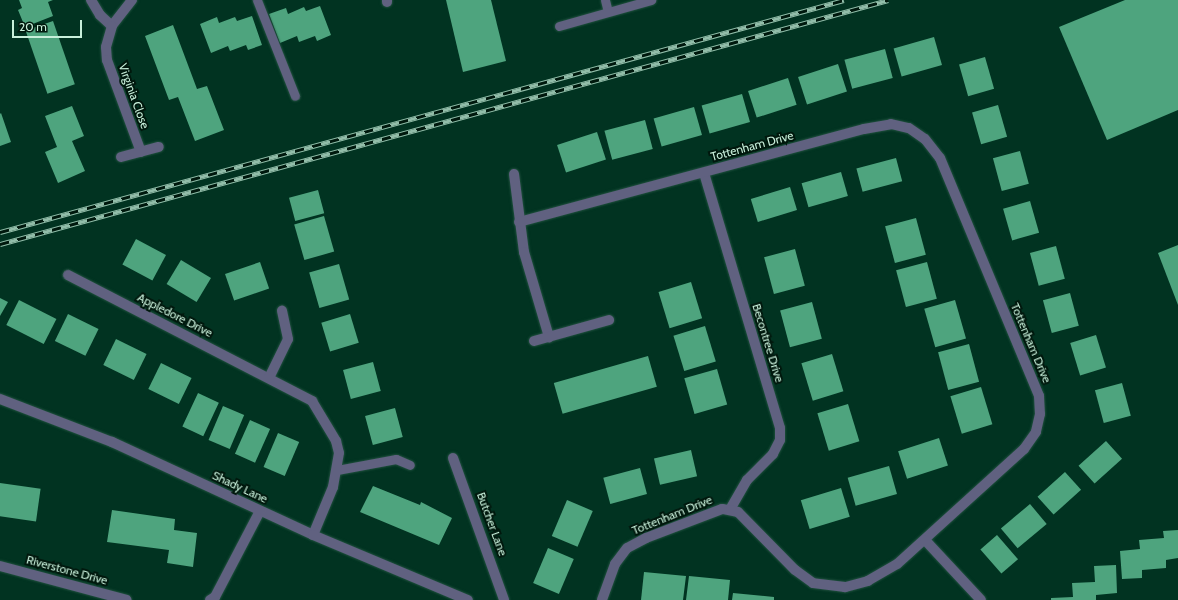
<!DOCTYPE html>
<style>
body{margin:0}
#map{position:relative;width:1178px;height:600px;overflow:hidden;background:#013321;font-family:Cabin,sans-serif}
div>[style]{position:absolute}
.building>*{inset:0;background:#4ea47e;transform-origin:0 0}
.roads{filter:drop-shadow(0 0 1px #21513f) drop-shadow(0 0 1px #21513f)}
.lane>*{height:9px;margin:-4.5px;padding:0 4.5px;transform-origin:4.5px;border-radius:4.5px;background:#606180}
.street>*{height:10px;margin:-5px;padding:0 5px;transform-origin:5px;border-radius:5px;background:#606180}
.rail>*{height:4.5px;margin-top:-2.25px;transform-origin:0;background:repeating-linear-gradient(90deg,#00180d 0 9px,#92bda9 0 18px);box-sizing:border-box;border-block:1px solid #92bda9}
span{translate:-50% -50%;white-space:nowrap;text-align:center;line-height:1.15;-webkit-text-stroke:4px #00180d;paint-order:stroke}
.street-label{font-size:12px;color:#c8f0db}
.scale{position:absolute;left:12px;top:20px;width:70px;height:18px;box-sizing:border-box;border:2px solid #c8f0db;border-top:0;padding-left:5px;font-size:12px;line-height:14px;white-space:nowrap;color:#c8f0db;-webkit-text-stroke:3px #00180d;paint-order:stroke}
</style>
<div id="map">
<div class="building">
<div style="clip-path:polygon(19px 0,53px 0,48px 2px,53px 16px,25px 27px,18px 10px,22px 8px)"></div>
<div style="clip-path:polygon(446px 0,491px 0,506px 61px,463px 72px)"></div>
<div style="clip-path:polygon(1125px 0,1178px 0,1178px 110px,1107px 140px,1059px 27px)"></div>
<div style="clip-path:polygon(320px 6px,331px 35px,317px 41px,315px 36px,299px 42px,297px 36px,280px 43px,269px 14px,286px 8px,288px 14px,304px 7px,306px 11px)"></div>
<div style="clip-path:polygon(252px 16px,262px 45px,248px 50px,246px 45px,230px 51px,228px 46px,211px 53px,200px 24px,217px 17px,219px 23px,235px 17px,237px 21px)"></div>
<div style="left:53px;top:21px;width:67px;height:29px;rotate:71deg"></div>
<div style="clip-path:polygon(173px 25px,197px 89px,207px 86px,224px 130px,195px 141px,178px 97px,169px 100px,145px 36px)"></div>
<div style="left:934px;top:37px;width:29px;height:42px;rotate:74deg"></div>
<div style="left:885px;top:49px;width:30px;height:42px;rotate:75deg"></div>
<div style="left:985px;top:57px;width:33px;height:27px;rotate:74deg"></div>
<div style="left:838px;top:64px;width:29px;height:42px;rotate:72deg"></div>
<div style="left:788px;top:78px;width:28px;height:42px;rotate:72deg"></div>
<div style="left:742px;top:94px;width:29px;height:42px;rotate:74deg"></div>
<div style="left:998px;top:105px;width:33px;height:27px;rotate:74deg"></div>
<div style="clip-path:polygon(72px 106px,84px 136px,72px 141px,85px 171px,58px 183px,45px 152px,57px 147px,45px 116px)"></div>
<div style="left:694px;top:107px;width:29px;height:42px;rotate:74deg"></div>
<div style="clip-path:polygon(1px 113px,11px 142px,0 146px,0 114px)"></div>
<div style="left:645px;top:120px;width:30px;height:42px;rotate:75deg"></div>
<div style="left:597px;top:132px;width:29px;height:42px;rotate:72deg"></div>
<div style="left:1020px;top:151px;width:34px;height:28px;rotate:75deg"></div>
<div style="left:896px;top:158px;width:24px;height:41px;rotate:75deg"></div>
<div style="left:841px;top:172px;width:25px;height:41px;rotate:74deg"></div>
<div style="left:790px;top:187px;width:24px;height:41px;rotate:73deg"></div>
<div style="left:318px;top:190px;width:24px;height:30px;rotate:75deg"></div>
<div style="left:1030px;top:201px;width:33px;height:28px;rotate:74deg"></div>
<div style="left:324px;top:216px;width:37px;height:31px;rotate:74deg"></div>
<div style="left:916px;top:218px;width:38px;height:32px;rotate:75deg"></div>
<div style="left:136px;top:239px;width:34px;height:29px;rotate:28deg"></div>
<div style="clip-path:polygon(1178px 245px,1178px 305px,1158px 253px)"></div>
<div style="left:1056px;top:246px;width:34px;height:27px;rotate:75deg"></div>
<div style="left:795px;top:249px;width:38px;height:32px;rotate:75deg"></div>
<div style="left:181px;top:260px;width:35px;height:28px;rotate:31deg"></div>
<div style="left:260px;top:262px;width:28px;height:37px;rotate:71deg"></div>
<div style="left:927px;top:262px;width:38px;height:32px;rotate:75deg"></div>
<div style="left:339px;top:264px;width:37px;height:31px;rotate:74deg"></div>
<div style="left:691px;top:282px;width:38px;height:34px;rotate:73deg"></div>
<div style="left:1070px;top:293px;width:34px;height:28px;rotate:75deg"></div>
<div style="clip-path:polygon(0 298px,8px 302px,0 316px)"></div>
<div style="left:19px;top:300px;width:42px;height:28px;rotate:27deg"></div>
<div style="left:955px;top:300px;width:40px;height:32px;rotate:74deg"></div>
<div style="left:812px;top:302px;width:38px;height:33px;rotate:75deg"></div>
<div style="left:68px;top:314px;width:34px;height:30px;rotate:26deg"></div>
<div style="left:350px;top:314px;width:30px;height:30px;rotate:73deg"></div>
<div style="left:705px;top:326px;width:37px;height:33px;rotate:73deg"></div>
<div style="left:1096px;top:335px;width:34px;height:27px;rotate:73deg"></div>
<div style="left:116px;top:339px;width:34px;height:29px;rotate:26deg"></div>
<div style="left:969px;top:344px;width:39px;height:32px;rotate:75deg"></div>
<div style="left:832px;top:354px;width:39px;height:32px;rotate:73deg"></div>
<div style="left:648px;top:356px;width:32px;height:98px;rotate:74deg"></div>
<div style="left:373px;top:362px;width:30px;height:31px;rotate:75deg"></div>
<div style="left:161px;top:363px;width:34px;height:29px;rotate:26deg"></div>
<div style="left:717px;top:369px;width:37px;height:34px;rotate:74deg"></div>
<div style="left:1122px;top:383px;width:34px;height:28px;rotate:75deg"></div>
<div style="left:981px;top:387px;width:39px;height:32px;rotate:73deg"></div>
<div style="left:198px;top:393px;width:23px;height:37px;rotate:25deg"></div>
<div style="left:848px;top:404px;width:39px;height:32px;rotate:73deg"></div>
<div style="left:223px;top:406px;width:23px;height:37px;rotate:23deg"></div>
<div style="left:395px;top:408px;width:30px;height:31px;rotate:75deg"></div>
<div style="left:250px;top:420px;width:22px;height:37px;rotate:24deg"></div>
<div style="left:278px;top:433px;width:23px;height:37px;rotate:23deg"></div>
<div style="left:939px;top:438px;width:29px;height:43px;rotate:72deg"></div>
<div style="left:1106px;top:441px;width:24px;height:37px;rotate:48deg"></div>
<div style="left:691px;top:450px;width:27px;height:38px;rotate:77deg"></div>
<div style="left:889px;top:466px;width:29px;height:43px;rotate:74deg"></div>
<div style="left:640px;top:468px;width:27px;height:38px;rotate:75deg"></div>
<div style="left:1065px;top:472px;width:24px;height:37px;rotate:48deg"></div>
<div style="left:0;top:483px;width:41px;height:33px;rotate:8deg"></div>
<div style="clip-path:polygon(373px 486px,420px 505px,421px 502px,452px 518px,439px 545px,360px 512px)"></div>
<div style="left:841px;top:488px;width:30px;height:42px;rotate:73deg"></div>
<div style="left:567px;top:500px;width:28px;height:39px;rotate:23deg"></div>
<div style="left:1030px;top:504px;width:26px;height:38px;rotate:50deg"></div>
<div style="clip-path:polygon(112px 510px,175px 519px,174px 530px,197px 533px,193px 567px,167px 563px,169px 550px,107px 542px)"></div>
<div style="clip-path:polygon(1178px 530px,1178px 558px,1166px 560px,1166px 568px,1142px 570px,1142px 578px,1122px 579px,1120px 551px,1140px 549px,1139px 540px,1164px 538px,1163px 531px)"></div>
<div style="left:997px;top:535px;width:32px;height:22px;rotate:49deg"></div>
<div style="left:548px;top:548px;width:28px;height:38px;rotate:23deg"></div>
<div style="clip-path:polygon(1116px 565px,1117px 593px,1096px 595px,1096px 600px,1051px 600px,1051px 598px,1073px 597px,1072px 583px,1095px 582px,1094px 566px)"></div>
<div style="clip-path:polygon(644px 572px,686px 576px,683px 600px,641px 600px)"></div>
<div style="clip-path:polygon(689px 576px,730px 580px,728px 600px,686px 600px)"></div>
<div style="clip-path:polygon(733px 593px,774px 597px,774px 600px,732px 600px)"></div>
</div>
<div class="roads">
<div class="lane">
<div style="left:257px;top:0;width:103px;rotate:68.4deg"></div>
<div style="left:605px;top:0;width:12px;rotate:76deg"></div>
<div style="left:559px;top:26px;width:96px;rotate:-15.8deg"></div>
<div style="left:337px;top:470px;width:60px;rotate:-10.6deg"></div>
<div style="left:396px;top:459px;width:15px;rotate:23deg"></div>
</div>
<div class="street">
<div style="left:91px;top:0;width:17px;rotate:59deg"></div>
<div style="left:100px;top:15px;width:16px;rotate:43deg"></div>
<div style="left:132px;top:0;width:33px;rotate:128deg"></div>
<div style="left:112px;top:26px;width:22px;rotate:106deg"></div>
<div style="left:106px;top:47px;width:13px;rotate:86deg"></div>
<div style="left:107px;top:60px;width:98px;rotate:69.7deg"></div>
<div style="left:387px;top:2px;width:2px;rotate:-90deg"></div>
<div style="left:121px;top:157px;width:39px;rotate:-15deg"></div>
<div style="left:704px;top:173px;width:266px;rotate:73.4deg"></div>
<div style="left:780px;top:428px;width:12px;rotate:90deg"></div>
<div style="left:780px;top:440px;width:16px;rotate:117deg"></div>
<div style="left:773px;top:454px;width:37px;rotate:135deg"></div>
<div style="left:747px;top:480px;width:34px;rotate:120deg"></div>
<div style="left:514px;top:174px;width:79px;rotate:82.7deg"></div>
<div style="left:524px;top:252px;width:89px;rotate:73.6deg"></div>
<div style="left:519px;top:222px;width:357px;rotate:-15.1deg"></div>
<div style="left:864px;top:129px;width:27px;rotate:-10deg"></div>
<div style="left:891px;top:124px;width:18px;rotate:13deg"></div>
<div style="left:909px;top:128px;width:19px;rotate:35deg"></div>
<div style="left:925px;top:139px;width:24px;rotate:52deg"></div>
<div style="left:940px;top:158px;width:258px;rotate:67.4deg"></div>
<div style="left:1039px;top:396px;width:18px;rotate:87deg"></div>
<div style="left:1040px;top:414px;width:18px;rotate:103deg"></div>
<div style="left:1036px;top:432px;width:21px;rotate:125deg"></div>
<div style="left:1024px;top:449px;width:171px;rotate:137.8deg"></div>
<div style="left:897px;top:564px;width:34px;rotate:150deg"></div>
<div style="left:868px;top:581px;width:24px;rotate:165deg"></div>
<div style="left:845px;top:587px;width:32px;rotate:-173deg"></div>
<div style="left:813px;top:583px;width:22px;rotate:-144deg"></div>
<div style="left:795px;top:570px;width:81px;rotate:-134.5deg"></div>
<div style="left:738px;top:512px;width:16px;rotate:-169deg"></div>
<div style="left:722px;top:509px;width:81px;rotate:159.1deg"></div>
<div style="left:646px;top:538px;width:21px;rotate:152deg"></div>
<div style="left:627px;top:548px;width:20px;rotate:127deg"></div>
<div style="left:615px;top:564px;width:38px;rotate:110deg"></div>
<div style="left:68px;top:275px;width:275px;rotate:27.3deg"></div>
<div style="left:312px;top:401px;width:47px;rotate:59deg"></div>
<div style="left:336px;top:441px;width:12px;rotate:76deg"></div>
<div style="left:339px;top:453px;width:35px;rotate:100deg"></div>
<div style="left:333px;top:487px;width:52px;rotate:112.6deg"></div>
<div style="left:534px;top:341px;width:78px;rotate:-15.6deg"></div>
<div style="left:269px;top:378px;width:43px;rotate:-64deg"></div>
<div style="left:288px;top:339px;width:29px;rotate:-102deg"></div>
<div style="left:0;top:399px;width:120px;rotate:21deg"></div>
<div style="left:112px;top:442px;width:221px;rotate:24.8deg"></div>
<div style="left:313px;top:535px;width:168px;rotate:22.8deg"></div>
<div style="left:453px;top:458px;width:151px;rotate:70.2deg"></div>
<div style="left:925px;top:540px;width:82px;rotate:47deg"></div>
<div style="left:0;top:566px;width:131px;rotate:15deg"></div>
<div style="left:210px;top:600px;width:6px;rotate:-31deg"></div>
<div style="left:215px;top:597px;width:97px;rotate:-62.4deg"></div>
</div>
</div>
<div class="rail">
<div style="left:0;top:232px;width:875px;rotate:-15.37deg"></div>
<div style="left:0;top:244px;width:921px;rotate:-15.36deg"></div>
</div>
<div class="street-label">
<span style="left:134px;top:96px;rotate:70deg">Virginia Close</span>
<span style="left:752px;top:146px;rotate:-15deg">Tottenham Drive</span>
<span style="left:175px;top:315px;rotate:27deg">Appledore Drive</span>
<span style="left:768px;top:343px;rotate:73deg">Becontree Drive</span>
<span style="left:1031px;top:343px;rotate:67deg">Tottenham Drive</span>
<span style="left:240px;top:487px;rotate:25deg">Shady Lane</span>
<span style="left:672px;top:515px;rotate:-22deg">Tottenham Drive</span>
<span style="left:492px;top:524px;rotate:70deg">Butcher Lane</span>
<span style="left:67px;top:570px;rotate:15deg">Riverstone Drive</span>
</div>
<div class="scale">20 m</div>
</div>
